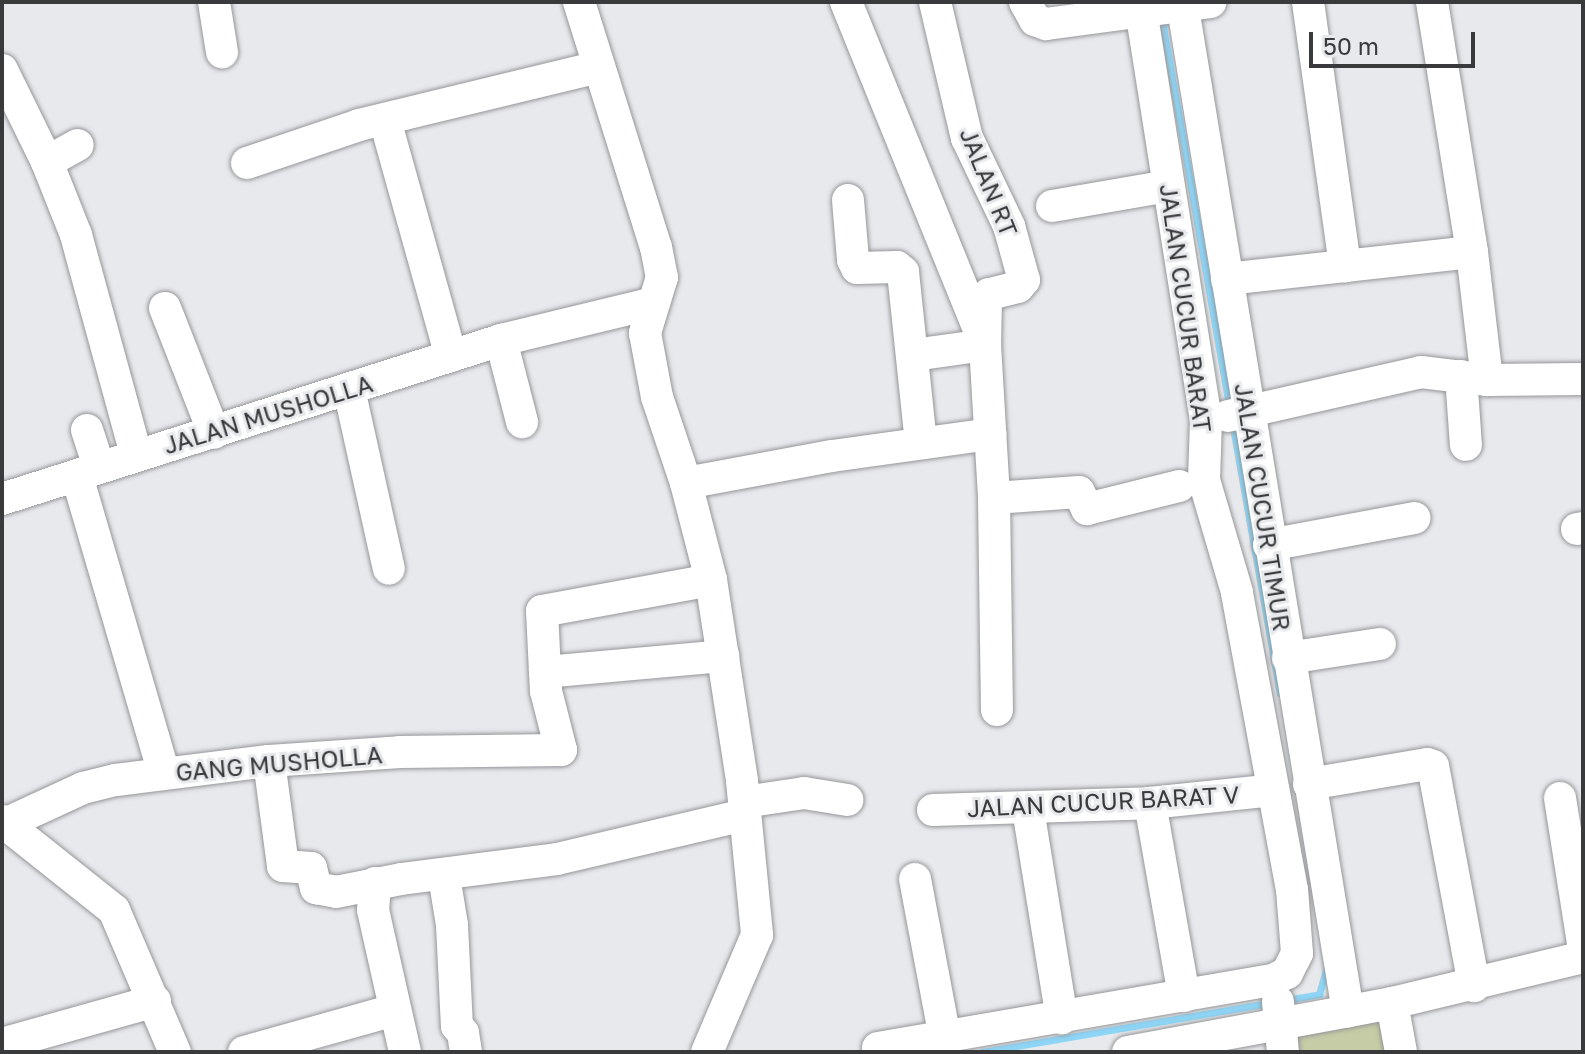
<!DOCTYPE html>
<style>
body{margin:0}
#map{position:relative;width:1585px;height:1054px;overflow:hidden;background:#e7e9ec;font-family:"Golos Text",sans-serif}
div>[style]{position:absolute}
.green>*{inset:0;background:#c6cca5}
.stream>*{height:7px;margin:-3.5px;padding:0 3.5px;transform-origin:3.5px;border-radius:3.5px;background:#8ed5f6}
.roads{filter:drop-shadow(0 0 2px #95979a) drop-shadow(0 0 2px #95979a)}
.minor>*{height:32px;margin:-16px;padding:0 16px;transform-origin:16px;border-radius:16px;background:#fff}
span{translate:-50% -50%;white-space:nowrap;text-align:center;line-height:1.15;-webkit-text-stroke:6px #e7e9ec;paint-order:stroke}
.street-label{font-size:24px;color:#393a3b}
.frame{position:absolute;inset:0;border:4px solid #393a3b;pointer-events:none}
.scale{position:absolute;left:1309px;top:32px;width:166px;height:36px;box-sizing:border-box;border:4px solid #393a3b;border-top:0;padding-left:10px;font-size:24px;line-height:28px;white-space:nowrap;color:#393a3b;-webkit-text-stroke:6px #e7e9ec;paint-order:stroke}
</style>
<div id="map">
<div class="green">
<div style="clip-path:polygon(1390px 1003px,1398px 1052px,1285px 1052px,1280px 1020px)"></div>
</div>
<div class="stream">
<div style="left:1161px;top:16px;width:396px;rotate:80.1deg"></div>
<div style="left:1232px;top:422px;width:275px;rotate:80deg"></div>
<div style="left:1286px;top:1000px;width:34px;rotate:-10deg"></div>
<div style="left:1319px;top:994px;width:29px;rotate:-74deg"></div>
<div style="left:982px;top:1052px;width:292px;rotate:-9.7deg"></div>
</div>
<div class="roads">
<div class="minor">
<div style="left:214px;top:2px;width:51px;rotate:80.9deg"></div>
<div style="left:579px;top:2px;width:257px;rotate:72.6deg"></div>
<div style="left:656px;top:247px;width:31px;rotate:79deg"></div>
<div style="left:662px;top:277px;width:59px;rotate:106.9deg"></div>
<div style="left:645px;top:333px;width:65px;rotate:79.4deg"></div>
<div style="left:657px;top:397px;width:91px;rotate:71.4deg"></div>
<div style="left:686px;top:483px;width:100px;rotate:75.5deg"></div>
<div style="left:711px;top:580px;width:203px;rotate:81.2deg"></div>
<div style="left:742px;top:781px;width:155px;rotate:84.4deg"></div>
<div style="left:757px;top:935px;width:127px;rotate:113.1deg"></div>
<div style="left:846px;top:2px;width:370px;rotate:67.9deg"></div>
<div style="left:985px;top:345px;width:73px;rotate:172.1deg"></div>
<div style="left:935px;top:2px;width:140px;rotate:76.8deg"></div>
<div style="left:967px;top:138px;width:98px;rotate:64.5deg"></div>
<div style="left:1009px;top:226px;width:56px;rotate:74.5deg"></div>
<div style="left:1024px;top:280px;width:9px;rotate:131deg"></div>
<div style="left:1018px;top:287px;width:30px;rotate:166deg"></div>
<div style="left:989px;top:294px;width:6px;rotate:121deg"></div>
<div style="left:986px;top:299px;width:46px;rotate:91.2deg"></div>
<div style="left:985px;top:345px;width:153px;rotate:86.6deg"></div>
<div style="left:994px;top:498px;width:212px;rotate:89.2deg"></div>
<div style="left:1025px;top:2px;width:21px;rotate:61deg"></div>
<div style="left:1035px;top:20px;width:12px;rotate:20deg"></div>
<div style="left:1046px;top:24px;width:166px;rotate:-7.6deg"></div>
<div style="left:1182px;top:2px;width:1023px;rotate:80.66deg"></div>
<div style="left:1308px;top:2px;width:267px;rotate:82deg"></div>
<div style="left:1432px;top:2px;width:253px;rotate:80.9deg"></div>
<div style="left:1472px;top:252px;width:129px;rotate:83.3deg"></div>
<div style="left:2px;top:70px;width:102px;rotate:63.9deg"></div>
<div style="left:47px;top:162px;width:79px;rotate:68.3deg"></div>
<div style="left:76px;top:235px;width:227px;rotate:74.7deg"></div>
<div style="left:385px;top:120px;width:245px;rotate:74.4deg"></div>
<div style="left:47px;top:162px;width:35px;rotate:-29deg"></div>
<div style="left:247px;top:163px;width:118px;rotate:-18.7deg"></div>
<div style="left:359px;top:125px;width:247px;rotate:-13.6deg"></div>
<div style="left:848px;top:200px;width:60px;rotate:85.2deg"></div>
<div style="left:853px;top:260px;width:9px;rotate:63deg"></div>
<div style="left:857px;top:268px;width:40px;rotate:-1.4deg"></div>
<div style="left:897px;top:267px;width:8px;rotate:40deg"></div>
<div style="left:903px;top:272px;width:171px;rotate:84deg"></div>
<div style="left:1052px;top:206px;width:118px;rotate:-9.8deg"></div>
<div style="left:1227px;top:279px;width:246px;rotate:-6.3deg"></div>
<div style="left:165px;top:308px;width:134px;rotate:68.6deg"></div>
<div style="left:501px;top:340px;width:85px;rotate:75.6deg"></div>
<div style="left:1461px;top:376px;width:69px;rotate:85.9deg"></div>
<div style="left:349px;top:389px;width:184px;rotate:77.5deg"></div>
<div style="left:1228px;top:416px;width:198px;rotate:-12.8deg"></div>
<div style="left:1421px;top:372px;width:66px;rotate:6.9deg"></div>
<div style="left:1487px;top:380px;width:96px;rotate:-0.6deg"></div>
<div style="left:87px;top:430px;width:39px;rotate:72deg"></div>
<div style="left:77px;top:476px;width:310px;rotate:73.7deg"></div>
<div style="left:686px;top:483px;width:148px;rotate:-10.5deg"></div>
<div style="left:832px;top:456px;width:160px;rotate:-7.9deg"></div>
<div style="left:994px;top:498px;width:85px;rotate:-4deg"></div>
<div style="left:1079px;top:492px;width:19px;rotate:65deg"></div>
<div style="left:1087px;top:509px;width:95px;rotate:-14deg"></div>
<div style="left:2px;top:499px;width:524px;rotate:-17.67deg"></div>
<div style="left:501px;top:340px;width:157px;rotate:-13.6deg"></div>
<div style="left:1577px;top:529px;width:6px;rotate:-9deg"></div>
<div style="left:1269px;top:545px;width:148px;rotate:-10.5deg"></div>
<div style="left:1288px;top:658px;width:93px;rotate:-8.7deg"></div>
<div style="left:545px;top:672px;width:61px;rotate:-92.8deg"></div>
<div style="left:542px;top:611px;width:172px;rotate:-10.4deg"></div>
<div style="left:269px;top:761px;width:106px;rotate:82.4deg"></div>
<div style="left:283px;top:866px;width:28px;rotate:4deg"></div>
<div style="left:311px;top:868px;width:21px;rotate:76deg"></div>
<div style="left:316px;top:888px;width:20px;rotate:11deg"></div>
<div style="left:336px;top:892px;width:66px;rotate:-11.3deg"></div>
<div style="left:401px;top:879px;width:157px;rotate:-7.3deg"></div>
<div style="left:557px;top:859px;width:193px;rotate:-13.2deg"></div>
<div style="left:1309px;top:784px;width:120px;rotate:-9.6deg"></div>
<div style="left:1427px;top:764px;width:6px;rotate:18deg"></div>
<div style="left:1433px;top:766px;width:224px;rotate:79.4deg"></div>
<div style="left:1560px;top:798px;width:147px;rotate:81deg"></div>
<div style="left:744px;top:802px;width:61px;rotate:-8.5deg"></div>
<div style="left:804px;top:793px;width:44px;rotate:9.2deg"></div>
<div style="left:1150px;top:803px;width:196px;rotate:80deg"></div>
<div style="left:1028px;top:809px;width:212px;rotate:80.8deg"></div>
<div style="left:933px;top:810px;width:217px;rotate:-1.8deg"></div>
<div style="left:1150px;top:803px;width:124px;rotate:-6deg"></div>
<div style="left:2px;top:821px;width:143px;rotate:38.5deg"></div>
<div style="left:114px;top:910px;width:155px;rotate:66.8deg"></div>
<div style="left:5px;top:824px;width:86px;rotate:-24.8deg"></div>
<div style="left:83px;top:788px;width:34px;rotate:-14deg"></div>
<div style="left:116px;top:780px;width:154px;rotate:-7.1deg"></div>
<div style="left:269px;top:761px;width:131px;rotate:-3.9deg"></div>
<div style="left:400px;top:752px;width:161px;rotate:-0.7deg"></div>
<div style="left:561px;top:750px;width:61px;rotate:-104.3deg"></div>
<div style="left:546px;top:691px;width:19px;rotate:-93deg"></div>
<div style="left:545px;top:672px;width:179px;rotate:-5.1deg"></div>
<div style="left:444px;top:876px;width:50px;rotate:80.7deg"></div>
<div style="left:452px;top:925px;width:101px;rotate:87.2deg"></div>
<div style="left:457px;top:1026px;width:9px;rotate:49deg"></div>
<div style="left:463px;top:1033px;width:19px;rotate:81deg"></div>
<div style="left:915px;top:879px;width:162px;rotate:79.3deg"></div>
<div style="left:375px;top:883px;width:27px;rotate:94deg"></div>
<div style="left:373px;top:910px;width:146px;rotate:77.3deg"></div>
<div style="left:1278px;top:1002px;width:50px;rotate:84.3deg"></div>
<div style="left:1392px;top:1003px;width:50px;rotate:79.6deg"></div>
<div style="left:2px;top:1044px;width:159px;rotate:-15.7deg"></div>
<div style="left:878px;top:1048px;width:401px;rotate:-9.8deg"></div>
<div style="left:1273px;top:980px;width:16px;rotate:-27deg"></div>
<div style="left:1287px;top:973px;width:22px;rotate:-63deg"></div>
<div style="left:1297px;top:953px;width:63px;rotate:-94.5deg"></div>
<div style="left:1292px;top:890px;width:303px;rotate:-100.5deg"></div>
<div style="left:1237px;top:592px;width:117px;rotate:-106.4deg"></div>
<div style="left:1204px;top:480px;width:60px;rotate:-88.1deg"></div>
<div style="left:1206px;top:420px;width:423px;rotate:-99deg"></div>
<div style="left:244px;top:1052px;width:156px;rotate:-15.6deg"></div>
<div style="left:1128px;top:1052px;width:269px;rotate:-10.5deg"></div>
<div style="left:1392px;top:1003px;width:196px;rotate:-13.5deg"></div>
</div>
</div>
<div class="street-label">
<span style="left:989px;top:182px;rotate:68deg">JALAN RT</span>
<span style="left:1186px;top:308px;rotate:82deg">JALAN CUCUR BARAT</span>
<span style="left:268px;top:414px;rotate:-17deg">JALAN MUSHOLLA</span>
<span style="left:1263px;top:507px;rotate:81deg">JALAN CUCUR TIMUR</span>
<span style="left:279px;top:763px;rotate:-5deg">GANG MUSHOLLA</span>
<span style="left:1103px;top:801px;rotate:-3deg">JALAN CUCUR BARAT V</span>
</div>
<div class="frame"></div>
<div class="scale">50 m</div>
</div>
